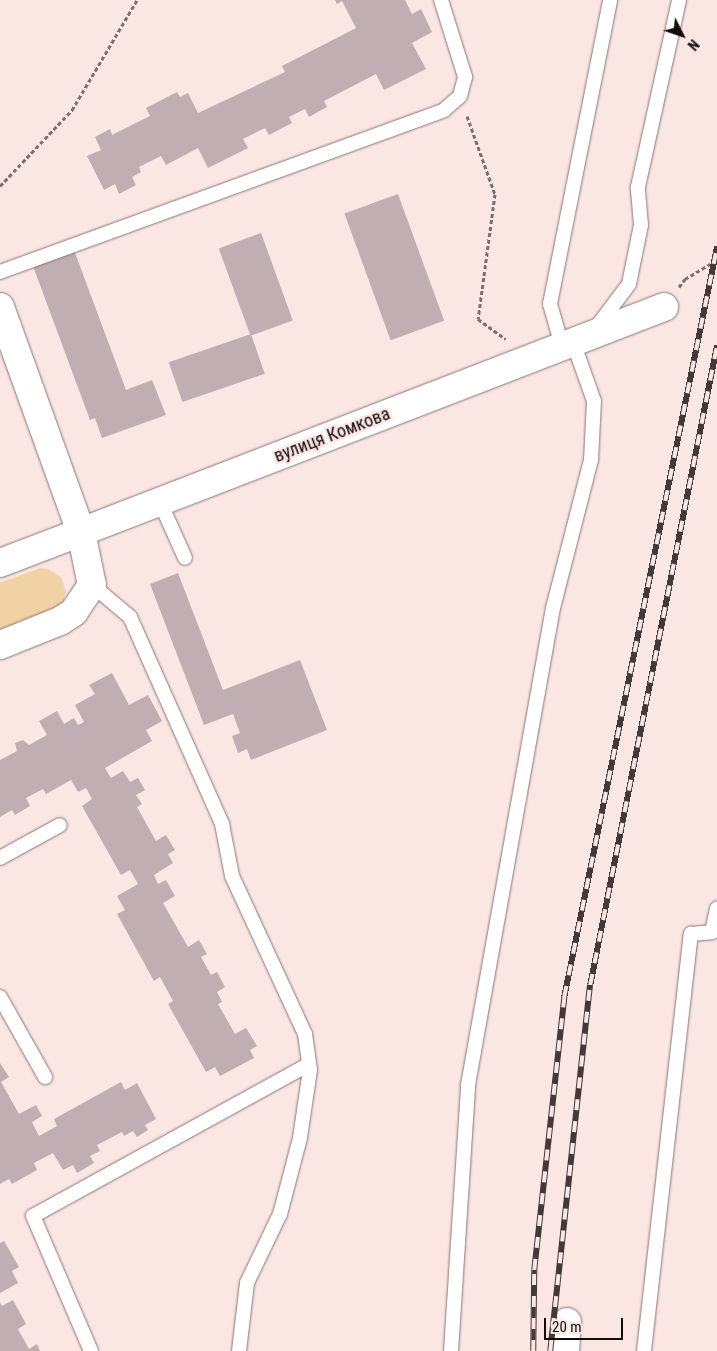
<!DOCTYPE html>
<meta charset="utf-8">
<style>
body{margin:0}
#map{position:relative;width:717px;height:1351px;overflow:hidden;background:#fae6e3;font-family:"Roboto Condensed",sans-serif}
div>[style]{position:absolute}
.green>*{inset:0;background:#f0d2a4}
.building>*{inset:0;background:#c1aeb2;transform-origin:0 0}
.path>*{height:3px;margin-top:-1.5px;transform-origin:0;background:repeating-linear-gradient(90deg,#7c6f6d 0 4px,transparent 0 6.5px)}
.roads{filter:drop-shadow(0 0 1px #887673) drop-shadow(0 0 1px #887673)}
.service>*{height:14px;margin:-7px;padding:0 7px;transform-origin:7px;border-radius:7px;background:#fff}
.minor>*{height:28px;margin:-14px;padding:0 14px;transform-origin:14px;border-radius:14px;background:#fff}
.tertiary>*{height:28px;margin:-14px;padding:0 14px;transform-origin:14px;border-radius:14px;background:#fff}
.rail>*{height:5.5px;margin-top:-2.75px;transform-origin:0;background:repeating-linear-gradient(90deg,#fae6e3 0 11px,#423938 0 22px);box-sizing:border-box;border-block:1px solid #423938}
span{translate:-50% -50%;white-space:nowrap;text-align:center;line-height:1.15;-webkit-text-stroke:4.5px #fae6e3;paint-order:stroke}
.street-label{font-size:18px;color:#120c0b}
.north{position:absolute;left:657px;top:10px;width:50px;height:50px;-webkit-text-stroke:4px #fae6e3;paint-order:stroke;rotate:131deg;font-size:14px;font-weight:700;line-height:20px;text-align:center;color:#120c0b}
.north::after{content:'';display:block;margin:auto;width:18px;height:22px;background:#120c0b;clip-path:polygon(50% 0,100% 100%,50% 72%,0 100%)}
.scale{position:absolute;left:544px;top:1318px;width:79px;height:22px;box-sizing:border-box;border:2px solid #120c0b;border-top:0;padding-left:6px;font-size:15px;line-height:18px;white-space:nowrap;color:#120c0b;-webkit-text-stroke:4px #fae6e3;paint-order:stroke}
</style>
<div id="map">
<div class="green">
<div style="clip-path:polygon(40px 568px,48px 569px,61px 577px,66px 592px,62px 607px,0 633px,0 583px)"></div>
</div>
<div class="building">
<div style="clip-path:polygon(335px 0,405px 0,412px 14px,421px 9px,432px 32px,412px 43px,426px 69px,384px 90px,376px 74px,324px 101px,327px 107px,309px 117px,305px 109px,289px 117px,292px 123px,269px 135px,265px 128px,243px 139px,248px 148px,208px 168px,198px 148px,166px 165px,161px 156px,139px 167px,141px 172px,132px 177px,136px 185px,119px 194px,115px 184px,104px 190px,87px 156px,101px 150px,95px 137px,110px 129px,112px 135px,150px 116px,146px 108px,177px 92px,180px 97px,188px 93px,198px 113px,285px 72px,282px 66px,356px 28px,342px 1px,337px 4px)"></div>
<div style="left:398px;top:194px;width:135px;height:57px;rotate:70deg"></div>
<div style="left:261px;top:233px;width:93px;height:45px;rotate:70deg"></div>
<div style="clip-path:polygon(74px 250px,126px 390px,152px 380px,166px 415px,102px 438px,95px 418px,90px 420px,33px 266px)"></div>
<div style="left:251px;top:334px;width:42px;height:87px;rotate:71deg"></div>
<div style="clip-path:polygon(178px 573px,223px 690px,300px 660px,327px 730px,251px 760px,247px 749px,238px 753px,232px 736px,240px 733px,233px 714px,204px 725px,150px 584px)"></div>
<div style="clip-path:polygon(112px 673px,129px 705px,148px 695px,162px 721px,146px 730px,152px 741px,105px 768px,111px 778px,123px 771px,130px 782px,138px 778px,145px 790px,136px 795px,142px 804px,137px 807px,156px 841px,166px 835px,175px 850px,168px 854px,173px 863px,154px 875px,158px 884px,166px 880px,175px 896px,163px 903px,188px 947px,199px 940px,207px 954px,201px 957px,211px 975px,217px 972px,225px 987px,217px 992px,222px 1002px,218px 1004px,235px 1034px,246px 1028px,257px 1046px,250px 1050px,254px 1058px,220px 1076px,215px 1067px,206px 1072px,168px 1004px,173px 1001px,160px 977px,154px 981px,117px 914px,125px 910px,117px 896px,138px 884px,130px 870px,121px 875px,82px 806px,92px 799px,86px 788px,78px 792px,71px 780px,46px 794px,43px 789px,26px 798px,30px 806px,15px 815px,12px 810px,0 817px,0 760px,17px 751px,15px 743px,23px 740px,29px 745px,47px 735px,39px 721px,57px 711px,64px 724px,74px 718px,78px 725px,84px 722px,75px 705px,95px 694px,89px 685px)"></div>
<div style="clip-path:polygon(0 1063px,9px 1077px,1px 1082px,19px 1114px,36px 1105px,42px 1116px,32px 1122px,39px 1136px,57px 1126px,54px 1119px,121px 1082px,125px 1090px,137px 1083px,156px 1119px,145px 1125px,148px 1130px,137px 1137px,133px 1131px,124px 1136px,122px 1132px,97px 1145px,100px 1151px,90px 1156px,94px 1163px,77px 1173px,73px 1165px,63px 1170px,53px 1153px,34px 1163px,37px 1170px,12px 1184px,9px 1179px,0 1184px)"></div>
<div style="clip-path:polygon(4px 1241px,19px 1267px,12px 1271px,18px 1283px,0 1293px,0 1243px)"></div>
<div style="clip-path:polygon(13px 1300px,26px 1324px,18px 1329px,29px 1349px,37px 1344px,40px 1351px,0 1351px,0 1302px,2px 1306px)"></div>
</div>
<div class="path">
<div style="left:467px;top:116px;width:83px;rotate:70.3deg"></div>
<div style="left:495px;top:194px;width:126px;rotate:97.7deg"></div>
<div style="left:478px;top:319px;width:34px;rotate:36deg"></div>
<div style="left:0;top:186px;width:105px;rotate:-46.5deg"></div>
<div style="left:72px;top:110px;width:128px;rotate:-59.4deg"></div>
<div style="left:679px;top:287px;width:10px;rotate:-53deg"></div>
<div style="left:685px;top:279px;width:37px;rotate:-31deg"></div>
</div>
<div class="roads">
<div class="service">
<div style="left:0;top:272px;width:473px;rotate:-20deg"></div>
<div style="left:444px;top:110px;width:21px;rotate:-41deg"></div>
<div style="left:460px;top:96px;width:20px;rotate:-75deg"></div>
<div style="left:465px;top:77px;width:81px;rotate:-107.3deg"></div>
<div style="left:596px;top:328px;width:55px;rotate:-53.1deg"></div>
<div style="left:629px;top:284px;width:60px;rotate:-78.5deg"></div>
<div style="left:641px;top:225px;width:38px;rotate:-95deg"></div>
<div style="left:638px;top:187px;width:191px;rotate:-77.6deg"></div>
<div style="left:562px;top:346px;width:44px;rotate:-105.9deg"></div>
<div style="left:550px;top:304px;width:310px;rotate:-78.8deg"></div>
<div style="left:160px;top:502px;width:61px;rotate:65.9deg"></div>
<div style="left:92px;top:585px;width:50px;rotate:40.1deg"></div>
<div style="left:130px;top:617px;width:227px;rotate:66deg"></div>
<div style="left:222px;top:824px;width:53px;rotate:79.1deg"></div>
<div style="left:232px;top:876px;width:174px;rotate:65.2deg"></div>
<div style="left:305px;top:1034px;width:36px;rotate:82deg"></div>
<div style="left:310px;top:1070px;width:69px;rotate:98.4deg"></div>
<div style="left:300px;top:1138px;width:79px;rotate:104.7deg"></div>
<div style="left:280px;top:1214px;width:76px;rotate:115.6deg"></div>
<div style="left:247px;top:1283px;width:68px;rotate:96.7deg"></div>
<div style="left:0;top:858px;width:68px;rotate:-28.8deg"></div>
<div style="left:0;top:997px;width:92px;rotate:60.6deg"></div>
<div style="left:91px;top:1351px;width:147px;rotate:-113.2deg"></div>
<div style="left:33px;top:1216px;width:315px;rotate:-28.8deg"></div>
<div style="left:451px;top:1351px;width:267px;rotate:-86.3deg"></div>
<div style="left:468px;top:1085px;width:485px;rotate:-79.9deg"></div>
<div style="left:553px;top:608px;width:153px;rotate:-75.6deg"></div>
<div style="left:591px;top:460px;width:59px;rotate:-87.1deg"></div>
<div style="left:594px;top:401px;width:63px;rotate:-109.6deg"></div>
<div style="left:644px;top:1351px;width:420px;rotate:-83.6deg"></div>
<div style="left:691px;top:934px;width:21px;rotate:-5deg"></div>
<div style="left:712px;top:932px;width:24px;rotate:-78deg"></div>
</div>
<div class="minor">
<div style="left:81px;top:532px;width:625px;rotate:-21.1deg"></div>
<div style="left:565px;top:1351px;width:29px;rotate:-86deg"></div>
</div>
<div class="tertiary">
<div style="left:0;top:307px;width:239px;rotate:70.2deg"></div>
<div style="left:81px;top:532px;width:54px;rotate:78.3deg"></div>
<div style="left:92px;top:585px;width:32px;rotate:124deg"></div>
<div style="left:74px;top:612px;width:17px;rotate:147deg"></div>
<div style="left:60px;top:621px;width:65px;rotate:158.2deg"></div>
<div style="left:0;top:563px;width:87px;rotate:-20.9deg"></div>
</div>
</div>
<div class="rail">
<div style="left:533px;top:1351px;width:81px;rotate:-89.3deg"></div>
<div style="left:534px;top:1270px;width:275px;rotate:-83.7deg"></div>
<div style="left:564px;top:997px;width:766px;rotate:-78.48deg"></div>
<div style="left:550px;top:1351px;width:368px;rotate:-83.8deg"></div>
<div style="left:590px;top:985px;width:652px;rotate:-78.78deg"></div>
</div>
<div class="street-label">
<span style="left:332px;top:435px;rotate:-21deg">вулиця Комкова</span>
</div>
<div class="north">N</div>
<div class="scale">20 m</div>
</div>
